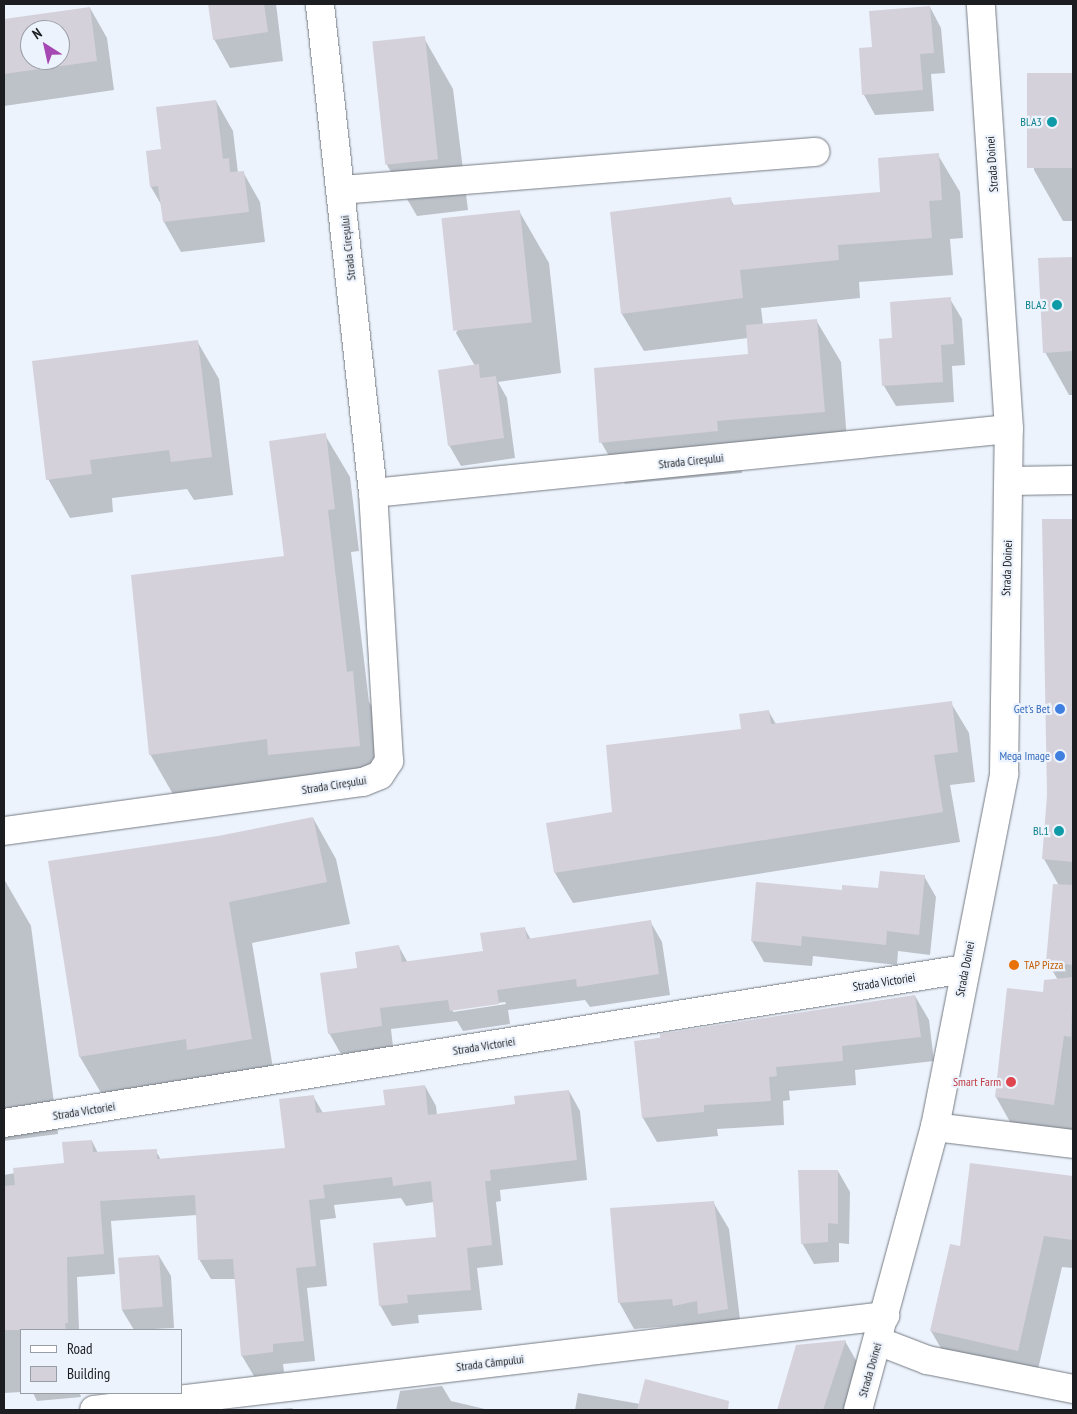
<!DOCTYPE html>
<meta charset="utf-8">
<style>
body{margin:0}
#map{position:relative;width:1077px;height:1414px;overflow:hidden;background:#edf3fc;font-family:"PT Sans Narrow",sans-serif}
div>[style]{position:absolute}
.shadow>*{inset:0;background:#0003}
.building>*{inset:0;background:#d4d1db;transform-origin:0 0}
.roads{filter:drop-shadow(0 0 1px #767b83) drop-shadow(0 0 1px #767b83)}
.street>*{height:28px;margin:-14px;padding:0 14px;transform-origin:14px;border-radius:14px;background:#fff}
.dots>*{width:14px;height:14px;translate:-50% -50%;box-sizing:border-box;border:2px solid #edf3fc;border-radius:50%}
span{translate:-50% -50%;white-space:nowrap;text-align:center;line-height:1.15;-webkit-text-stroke:4.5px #edf3fc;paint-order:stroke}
.culture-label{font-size:12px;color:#0d838f}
.right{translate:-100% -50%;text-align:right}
.street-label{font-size:12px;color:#1b1d20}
.shop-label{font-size:12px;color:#366cbe}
.food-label{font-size:12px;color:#c56008}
.left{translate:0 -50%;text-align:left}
.health-label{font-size:12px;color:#be3a42}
.frame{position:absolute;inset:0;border:5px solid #1b1d20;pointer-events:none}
.legend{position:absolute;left:20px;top:1329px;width:162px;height:65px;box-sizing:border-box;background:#edf3fc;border:1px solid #999da4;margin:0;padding:6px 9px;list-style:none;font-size:15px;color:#1b1d20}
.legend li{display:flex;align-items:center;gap:10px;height:25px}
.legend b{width:25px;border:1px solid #999da4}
.north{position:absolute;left:20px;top:20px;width:50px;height:50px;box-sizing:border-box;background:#edf3fc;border:1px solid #999da4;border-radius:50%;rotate:325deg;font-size:14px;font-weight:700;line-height:20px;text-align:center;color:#1b1d20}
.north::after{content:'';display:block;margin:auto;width:18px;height:22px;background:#a648b1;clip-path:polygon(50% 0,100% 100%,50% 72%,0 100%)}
</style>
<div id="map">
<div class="shadow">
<div style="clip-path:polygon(209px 4px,276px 4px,283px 61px,230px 68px,214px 39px)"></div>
<div style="clip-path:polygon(930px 7px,941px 28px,945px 73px,931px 74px,934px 111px,875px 115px,864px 95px,860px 49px,874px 48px)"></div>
<div style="clip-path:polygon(evenodd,90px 8px,107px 38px,114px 90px,4px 106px,4px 20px,90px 8px,30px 30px,60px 30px,60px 60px,30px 60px,30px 30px)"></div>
<div style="clip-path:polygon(424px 38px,453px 89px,468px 210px,417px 216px,387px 165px)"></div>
<div style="clip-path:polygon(1073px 75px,1073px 221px,1063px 221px,1034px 170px,1028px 76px)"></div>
<div style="clip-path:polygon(216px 101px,233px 131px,238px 173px,243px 172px,260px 202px,265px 242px,181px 252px,164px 222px,162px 206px,151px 187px,162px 151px)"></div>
<div style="clip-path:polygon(938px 155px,960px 192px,963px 238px,950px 239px,953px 275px,859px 282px,860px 298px,761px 308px,763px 325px,816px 320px,841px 362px,848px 454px,741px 463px,742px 473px,625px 484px,601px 442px,749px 355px,748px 338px,644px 351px,622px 314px,730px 198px,734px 206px,882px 194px)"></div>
<div style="clip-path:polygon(519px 211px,549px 263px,561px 373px,498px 382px,507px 398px,515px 458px,461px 466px,449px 445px,475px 366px,456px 333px)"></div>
<div style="clip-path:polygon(1073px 258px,1073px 395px,1069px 395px,1045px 352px,1039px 260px)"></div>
<div style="clip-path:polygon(950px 299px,962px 319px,965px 365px,952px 366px,954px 402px,896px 406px,884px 386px,894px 339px)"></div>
<div style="clip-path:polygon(197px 341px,219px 379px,233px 495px,194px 500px,187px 489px,112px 498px,113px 512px,70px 518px,48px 479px)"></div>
<div style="clip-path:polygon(325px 435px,350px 477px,359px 551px,351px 552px,369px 702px,377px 715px,383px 788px,174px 796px,150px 754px,286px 557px)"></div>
<div style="clip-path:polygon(1044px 520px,1073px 520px,1073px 900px,1067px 900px,1044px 859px,1048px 795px)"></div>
<div style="clip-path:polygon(951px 703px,969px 733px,975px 782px,950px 785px,960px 842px,573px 903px,555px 873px,614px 813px,769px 712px,776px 724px)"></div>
<div style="clip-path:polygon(313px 818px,336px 859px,350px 924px,252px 943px,275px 1080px,104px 1098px,80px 1057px,218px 837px)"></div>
<div style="clip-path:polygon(924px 876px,936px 897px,930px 955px,898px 951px,897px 965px,813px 956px,812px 966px,764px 962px,752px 941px,843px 891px,879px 890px)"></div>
<div style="clip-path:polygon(4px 879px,31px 926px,58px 1134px,4px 1141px)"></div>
<div style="clip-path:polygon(1052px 916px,1073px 918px,1072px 1136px,1014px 1129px,996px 1097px,1008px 989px,1044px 994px,1058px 980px,1047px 962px)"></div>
<div style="clip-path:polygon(evenodd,650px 921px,662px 942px,670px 995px,590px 1007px,585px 1000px,508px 1010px,510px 1024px,463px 1031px,457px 1021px,391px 1029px,393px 1047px,341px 1054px,329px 1033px,358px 969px,399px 947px,408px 963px,484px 952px,525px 929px,531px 940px,650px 921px,505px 1002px,506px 1004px,453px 1012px,453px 1009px,505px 1002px)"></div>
<div style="clip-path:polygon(915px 996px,929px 1020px,934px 1061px,855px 1070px,856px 1085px,789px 1091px,790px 1100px,783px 1101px,784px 1125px,717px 1129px,718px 1136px,657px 1142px,643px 1118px,635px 1042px)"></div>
<div style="clip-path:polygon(425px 1086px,436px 1106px,437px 1115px,516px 1105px,569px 1091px,580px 1111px,587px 1180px,500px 1190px,501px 1201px,496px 1202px,503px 1265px,477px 1268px,482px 1310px,418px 1315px,419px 1323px,392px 1326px,380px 1305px,437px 1238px,434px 1202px,406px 1206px,401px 1198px,334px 1205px,336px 1218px,320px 1220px,327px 1286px,307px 1288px,315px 1361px,283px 1364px,284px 1372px,254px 1376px,242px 1356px,236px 1279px,211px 1279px,199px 1259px,197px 1215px,111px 1221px,115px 1274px,77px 1277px,79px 1330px,21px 1330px,21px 1392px,4px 1393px,4px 1175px,65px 1164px,92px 1141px,98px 1153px,156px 1151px,161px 1160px,286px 1149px,313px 1096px,323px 1113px,386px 1106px)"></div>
<div style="clip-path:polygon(972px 1165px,1073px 1177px,1073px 1268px,1062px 1267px,1035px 1382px,949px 1362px,931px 1331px,961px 1247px)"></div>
<div style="clip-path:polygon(838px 1171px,850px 1192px,849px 1244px,839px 1243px,839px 1262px,814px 1264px,802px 1243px)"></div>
<div style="clip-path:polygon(713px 1202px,729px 1229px,742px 1336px,689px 1332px,685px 1325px,634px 1329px,619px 1302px)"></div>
<div style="clip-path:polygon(159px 1256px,171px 1276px,174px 1328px,134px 1330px,122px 1310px)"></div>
<div style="clip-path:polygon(845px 1341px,862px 1371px,849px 1410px,778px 1410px,797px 1346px)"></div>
<div style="clip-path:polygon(442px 1386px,451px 1401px,489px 1410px,396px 1410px,400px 1391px)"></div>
<div style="clip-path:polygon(33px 1393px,80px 1393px,81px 1397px,37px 1401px)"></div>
<div style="clip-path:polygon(578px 1393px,640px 1404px,705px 1396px,714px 1410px,575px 1410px)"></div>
<div style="clip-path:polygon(292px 1408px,294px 1410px,267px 1410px)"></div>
</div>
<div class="building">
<div style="clip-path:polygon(208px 4px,264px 4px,268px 32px,213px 40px)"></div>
<div style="clip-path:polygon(930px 6px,934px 53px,920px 54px,923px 90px,862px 95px,859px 48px,872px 47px,869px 11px)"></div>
<div style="clip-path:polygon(evenodd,90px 7px,97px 61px,4px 74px,4px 19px,90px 7px,30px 30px,60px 30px,60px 60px,30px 60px,30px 30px)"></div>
<div style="left:425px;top:36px;width:124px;height:53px;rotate:84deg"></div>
<div style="left:1073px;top:73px;width:95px;height:46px;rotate:90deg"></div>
<div style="clip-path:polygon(216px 100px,223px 159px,229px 158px,230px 172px,244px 171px,249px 212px,163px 222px,158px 186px,150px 187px,146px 151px,161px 149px,156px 107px)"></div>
<div style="clip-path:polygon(939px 153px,942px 200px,929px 201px,932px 238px,838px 245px,839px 260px,740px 270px,743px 298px,621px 314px,610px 212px,731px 197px,732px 205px,880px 192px,878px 158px)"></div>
<div style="left:520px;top:210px;width:113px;height:79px;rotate:84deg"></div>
<div style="clip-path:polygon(1073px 257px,1073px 351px,1043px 353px,1038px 258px)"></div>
<div style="clip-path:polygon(951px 297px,954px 344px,941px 345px,943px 382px,882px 386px,879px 339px,892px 338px,890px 302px)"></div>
<div style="clip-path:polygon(817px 319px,825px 412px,717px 421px,718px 431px,599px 443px,594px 368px,748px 354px,746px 325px)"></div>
<div style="clip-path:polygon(198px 340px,212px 457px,171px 462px,169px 450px,90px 460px,92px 474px,46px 480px,32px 361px)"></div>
<div style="clip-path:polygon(479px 364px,480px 378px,496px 376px,504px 438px,448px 446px,438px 370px)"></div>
<div style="clip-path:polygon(326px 433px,335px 509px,328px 510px,347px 672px,353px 671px,360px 746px,268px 755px,267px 739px,149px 755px,131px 575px,284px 556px,269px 441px)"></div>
<div style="clip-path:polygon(1042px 519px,1073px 519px,1073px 862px,1042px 859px,1047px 795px)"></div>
<div style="clip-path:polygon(952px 701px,958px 752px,934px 755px,943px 812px,554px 873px,546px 823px,612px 812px,606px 745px,741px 729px,739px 714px,769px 710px,771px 724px)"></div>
<div style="clip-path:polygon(313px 817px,327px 882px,229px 902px,252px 1039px,187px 1050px,186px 1039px,79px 1057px,48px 861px,218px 836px)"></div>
<div style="clip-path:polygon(880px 871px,925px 875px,919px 935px,887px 931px,886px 945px,802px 936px,801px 946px,751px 941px,756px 882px,842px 890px,842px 885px,878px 888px)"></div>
<div style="clip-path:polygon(1053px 884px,1073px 885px,1073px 965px,1046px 962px)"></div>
<div style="clip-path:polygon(651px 920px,659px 974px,577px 987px,576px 979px,497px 990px,499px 1004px,450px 1011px,448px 1000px,380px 1008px,382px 1026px,328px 1034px,320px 973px,357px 968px,355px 952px,399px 945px,402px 962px,483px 951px,480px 933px,525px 927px,527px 939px)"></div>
<div style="clip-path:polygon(1073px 977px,1071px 1037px,1064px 1036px,1054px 1105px,995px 1097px,1007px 988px,1043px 992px,1044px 980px)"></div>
<div style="clip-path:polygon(915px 995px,921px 1037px,842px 1046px,843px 1061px,776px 1067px,777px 1076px,769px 1077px,771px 1101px,704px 1105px,704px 1112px,642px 1118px,634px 1041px,660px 1038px,660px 1034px)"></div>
<div style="clip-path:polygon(425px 1085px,428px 1115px,515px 1104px,514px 1096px,569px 1090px,577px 1160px,490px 1170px,491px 1181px,485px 1181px,492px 1245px,467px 1248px,471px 1290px,407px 1295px,408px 1303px,379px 1306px,373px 1243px,436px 1237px,431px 1181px,393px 1186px,392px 1177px,323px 1185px,325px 1198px,309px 1200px,316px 1266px,296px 1268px,304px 1341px,273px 1344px,273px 1352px,241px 1356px,233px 1259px,198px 1260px,195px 1195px,100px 1201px,104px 1254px,67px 1257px,68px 1323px,65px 1323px,66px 1330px,4px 1330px,4px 1186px,15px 1185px,13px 1168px,64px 1163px,62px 1142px,92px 1140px,93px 1152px,157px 1149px,157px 1159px,285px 1148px,279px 1099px,314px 1095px,316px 1113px,385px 1105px,383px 1090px)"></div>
<div style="clip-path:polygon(970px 1163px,1073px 1176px,1073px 1240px,1044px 1236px,1018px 1351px,930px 1331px,950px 1244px,960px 1246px)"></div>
<div style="clip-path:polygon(798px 1170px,838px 1170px,838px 1224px,828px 1223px,828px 1242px,801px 1244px)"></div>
<div style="clip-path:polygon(714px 1201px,728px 1309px,698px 1314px,697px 1301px,673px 1306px,672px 1299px,618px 1303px,610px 1208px)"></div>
<div style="left:159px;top:1255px;width:52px;height:41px;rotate:86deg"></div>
<div style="clip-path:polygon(846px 1340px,823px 1410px,777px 1410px,796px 1345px)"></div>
<div style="clip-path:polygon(645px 1379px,729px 1401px,728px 1410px,637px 1410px)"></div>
</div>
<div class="roads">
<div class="street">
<div style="left:341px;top:190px;width:476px;rotate:-4.6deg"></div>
<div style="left:1010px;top:481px;width:63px;rotate:-0.9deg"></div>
<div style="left:373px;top:493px;width:639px;rotate:-5.75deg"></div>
<div style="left:4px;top:831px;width:362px;rotate:-7.8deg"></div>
<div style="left:363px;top:782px;width:18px;rotate:-22deg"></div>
<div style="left:380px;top:775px;width:17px;rotate:-57deg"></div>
<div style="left:389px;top:761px;width:268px;rotate:-93.4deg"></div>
<div style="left:373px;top:493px;width:492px;rotate:-96.2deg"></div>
<div style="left:4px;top:1123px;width:972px;rotate:-9.11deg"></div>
<div style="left:935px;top:1127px;width:139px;rotate:7deg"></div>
<div style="left:878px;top:1341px;width:53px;rotate:21.2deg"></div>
<div style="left:927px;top:1360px;width:149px;rotate:11.2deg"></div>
<div style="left:94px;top:1410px;width:797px;rotate:-6.78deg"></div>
<div style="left:858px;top:1410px;width:293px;rotate:-74.8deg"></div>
<div style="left:935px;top:1127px;width:360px;rotate:-78.9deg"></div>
<div style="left:1004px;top:774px;width:345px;rotate:-89.2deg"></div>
<div style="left:1009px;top:429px;width:426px;rotate:-93.8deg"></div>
</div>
</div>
<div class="dots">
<div style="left:1052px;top:122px;background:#0f9aa8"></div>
<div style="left:1057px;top:305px;background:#0f9aa8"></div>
<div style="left:1060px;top:709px;background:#3f7fe0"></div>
<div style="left:1060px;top:756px;background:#3f7fe0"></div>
<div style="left:1059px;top:831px;background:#0f9aa8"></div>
<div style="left:1014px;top:965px;background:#e8710a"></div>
<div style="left:1011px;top:1082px;background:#e0444e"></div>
</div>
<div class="culture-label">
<span class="right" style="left:1042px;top:122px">Bl.A3</span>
<span class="right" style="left:1047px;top:305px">Bl.A2</span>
<span class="right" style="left:1049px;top:831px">Bl.1</span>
</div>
<div class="street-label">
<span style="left:992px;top:164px;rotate:-94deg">Strada Doinei</span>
<span style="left:348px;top:248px;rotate:-96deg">Strada Cireșului</span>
<span style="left:691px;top:461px;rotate:-6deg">Strada Cireșului</span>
<span style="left:1007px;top:568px;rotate:-88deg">Strada Doinei</span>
<span style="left:334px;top:785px;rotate:-9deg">Strada Cireșului</span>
<span style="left:965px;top:969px;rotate:-79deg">Strada Doinei</span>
<span style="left:884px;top:982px;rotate:-9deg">Strada Victoriei</span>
<span style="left:484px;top:1046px;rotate:-9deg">Strada Victoriei</span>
<span style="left:84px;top:1111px;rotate:-9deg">Strada Victoriei</span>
<span style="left:490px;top:1363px;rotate:-7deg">Strada Câmpului</span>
<span style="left:870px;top:1370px;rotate:-74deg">Strada Doinei</span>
</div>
<div class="shop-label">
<span class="right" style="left:1050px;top:709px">Get's Bet</span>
<span class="right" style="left:1050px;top:756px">Mega Image</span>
</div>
<div class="food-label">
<span class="left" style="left:1024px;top:965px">TAP Pizza</span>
</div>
<div class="health-label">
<span class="right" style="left:1001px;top:1082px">Smart Farm</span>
</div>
<div class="frame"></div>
<ul class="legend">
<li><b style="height:6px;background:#fff"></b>Road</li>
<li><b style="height:14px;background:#d4d1db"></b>Building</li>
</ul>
<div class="north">N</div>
</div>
